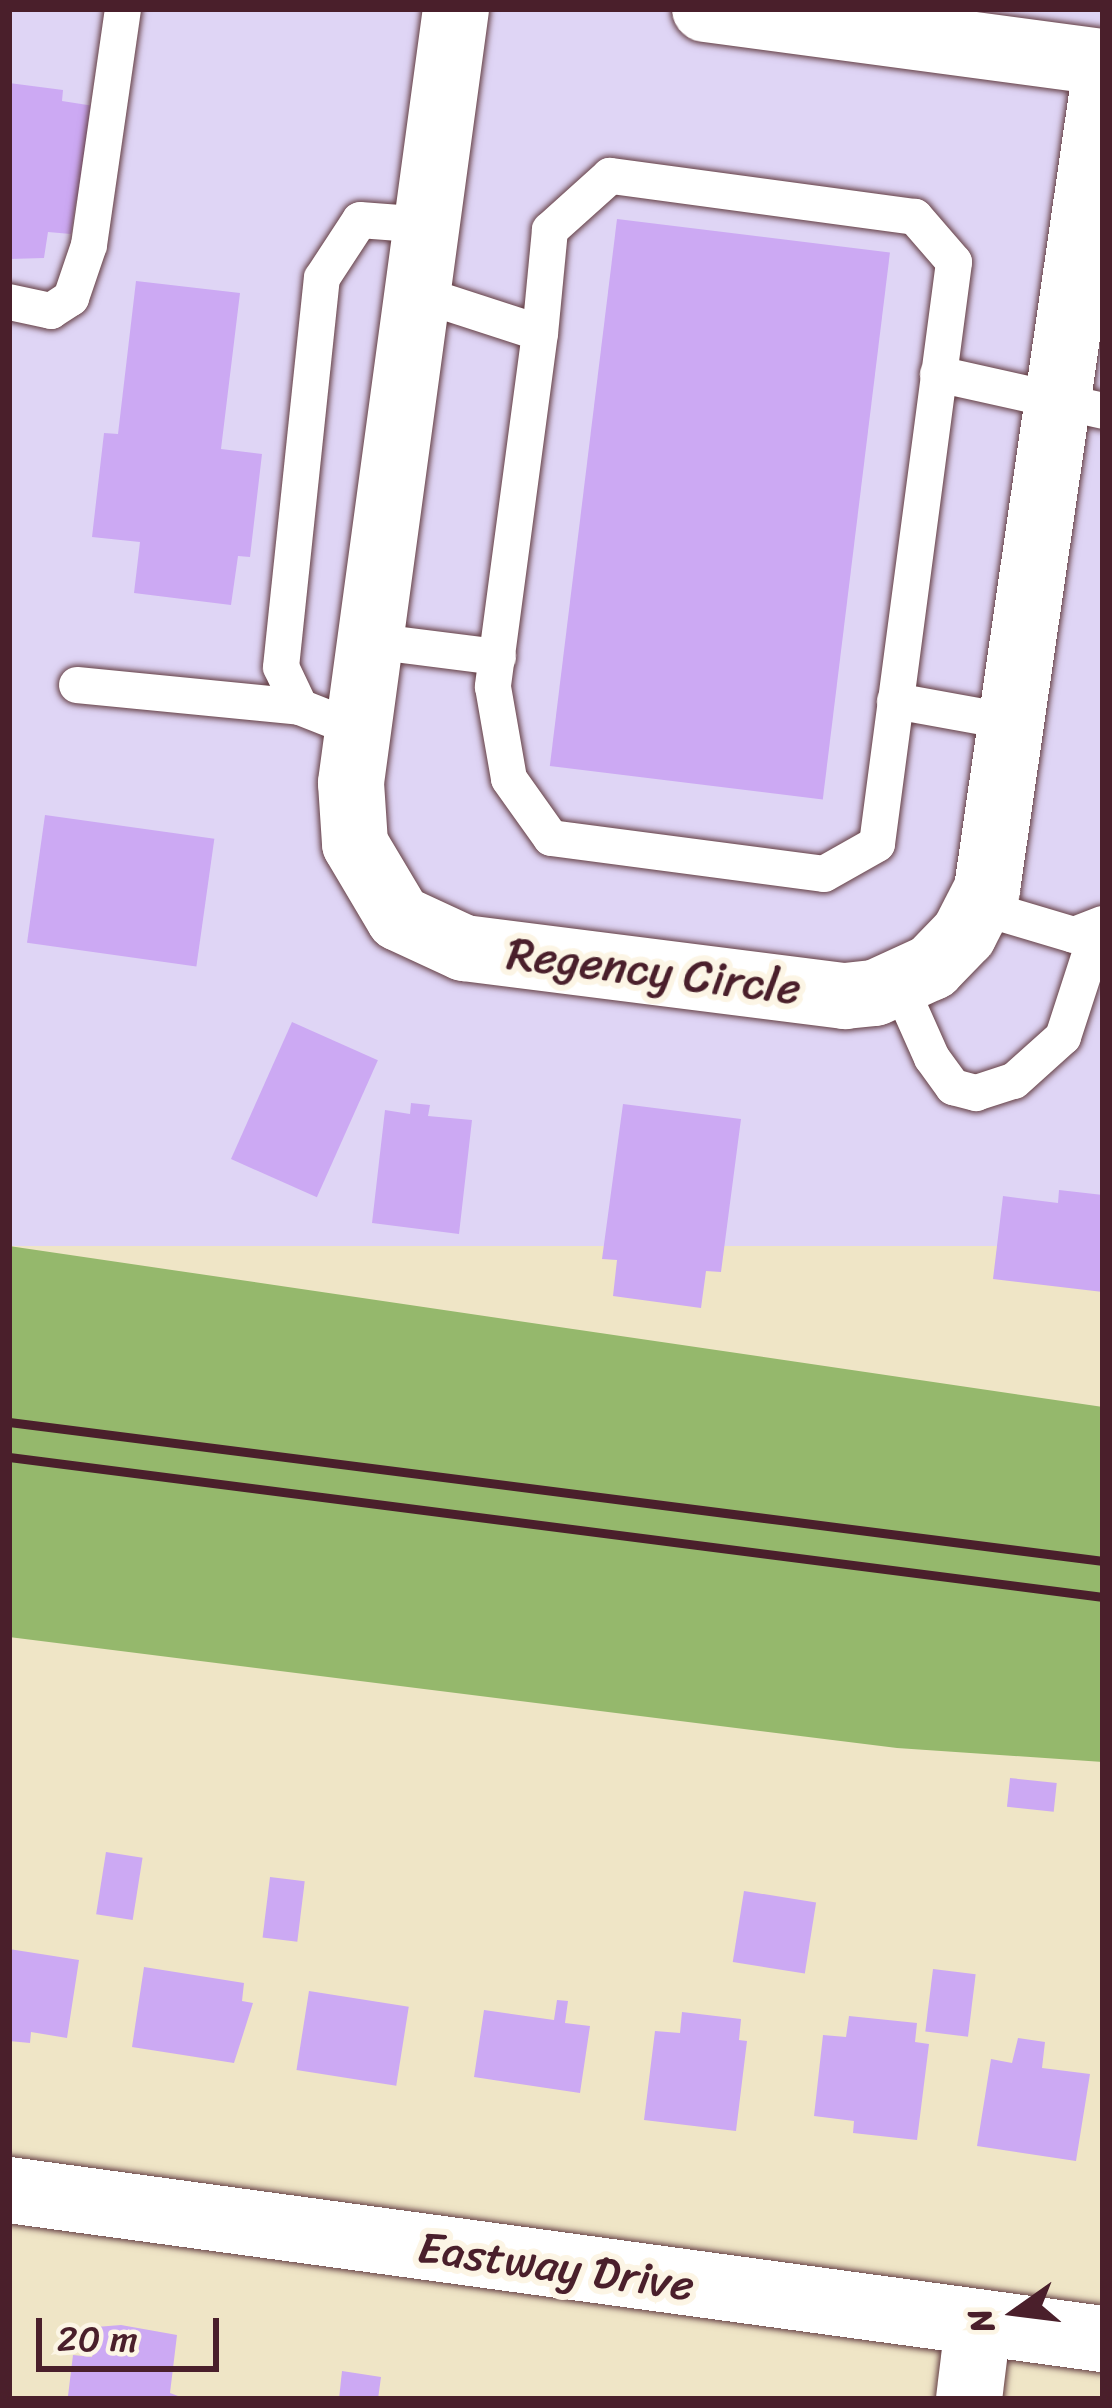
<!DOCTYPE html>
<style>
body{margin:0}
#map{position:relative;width:1112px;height:2408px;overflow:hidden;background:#efe5c6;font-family:Sriracha,sans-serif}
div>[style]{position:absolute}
.built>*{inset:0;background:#dfd5f5;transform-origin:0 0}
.forest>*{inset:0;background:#95b86c}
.building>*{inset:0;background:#cca9f3;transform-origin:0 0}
.roads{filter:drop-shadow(0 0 3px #633d42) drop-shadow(0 0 3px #633d42)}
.service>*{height:36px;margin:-18px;padding:0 18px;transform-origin:18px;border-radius:18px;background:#fff}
.minor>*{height:66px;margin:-33px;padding:0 33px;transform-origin:33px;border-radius:33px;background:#fff}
.tertiary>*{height:66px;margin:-33px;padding:0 33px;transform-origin:33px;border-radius:33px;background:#fff}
.rail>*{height:9px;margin:-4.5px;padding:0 4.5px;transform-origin:4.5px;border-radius:4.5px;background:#4a1f2b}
span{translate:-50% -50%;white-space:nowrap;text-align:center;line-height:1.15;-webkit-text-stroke:12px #fcf5e5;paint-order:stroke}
.street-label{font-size:45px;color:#4a1f2b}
.frame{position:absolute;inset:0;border:12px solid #4a1f2b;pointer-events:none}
.north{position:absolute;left:956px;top:2252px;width:120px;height:120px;-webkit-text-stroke:9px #fcf5e5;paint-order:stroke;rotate:256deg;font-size:33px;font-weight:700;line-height:48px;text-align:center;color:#4a1f2b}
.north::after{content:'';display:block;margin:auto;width:42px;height:54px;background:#4a1f2b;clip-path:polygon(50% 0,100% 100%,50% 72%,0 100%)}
.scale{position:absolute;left:36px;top:2318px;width:183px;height:54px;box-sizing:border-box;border:6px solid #4a1f2b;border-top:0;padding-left:15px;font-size:36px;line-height:42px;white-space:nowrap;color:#4a1f2b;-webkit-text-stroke:9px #fcf5e5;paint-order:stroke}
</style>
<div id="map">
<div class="built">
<div style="left:9px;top:9px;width:1094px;height:1237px"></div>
</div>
<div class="forest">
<div style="clip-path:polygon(9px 1246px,1103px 1407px,1103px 1762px,897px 1748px,9px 1637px)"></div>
</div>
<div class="building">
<div style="clip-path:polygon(9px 83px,63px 90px,62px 101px,94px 106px,83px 201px,76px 200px,71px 234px,48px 232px,44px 258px,9px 259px)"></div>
<div style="left:617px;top:219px;width:275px;height:551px;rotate:7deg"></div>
<div style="clip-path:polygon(136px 281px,240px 293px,221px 449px,262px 454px,250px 557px,238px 556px,231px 605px,134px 593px,140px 542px,92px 537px,104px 433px,118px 434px)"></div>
<div style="left:45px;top:815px;width:171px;height:129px;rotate:8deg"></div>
<div style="left:292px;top:1022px;width:94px;height:150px;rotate:24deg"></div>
<div style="clip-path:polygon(411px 1103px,430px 1105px,428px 1116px,472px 1120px,459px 1234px,372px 1223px,385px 1110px,410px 1114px)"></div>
<div style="clip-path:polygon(623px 1104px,741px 1119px,721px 1272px,706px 1271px,701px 1308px,613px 1296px,617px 1260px,602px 1259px)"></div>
<div style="clip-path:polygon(1059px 1190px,1103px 1195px,1103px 1292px,993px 1279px,1003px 1196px,1058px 1203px)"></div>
<div style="left:1010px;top:1778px;width:47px;height:29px;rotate:6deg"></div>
<div style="left:106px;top:1852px;width:37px;height:63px;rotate:9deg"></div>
<div style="left:270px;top:1877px;width:35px;height:61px;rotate:7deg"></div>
<div style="left:744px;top:1891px;width:73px;height:72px;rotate:9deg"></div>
<div style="clip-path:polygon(9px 1949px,79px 1960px,67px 2038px,31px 2032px,30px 2043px,9px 2041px)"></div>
<div style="clip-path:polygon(144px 1967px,244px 1983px,242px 2001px,253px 2003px,234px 2063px,132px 2047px)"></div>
<div style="left:933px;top:1969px;width:43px;height:63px;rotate:7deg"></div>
<div style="left:309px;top:1991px;width:101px;height:80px;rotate:9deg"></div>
<div style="clip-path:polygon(557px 2000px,568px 2001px,565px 2023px,590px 2026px,580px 2093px,474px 2077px,484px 2010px,554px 2020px)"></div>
<div style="clip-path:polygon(682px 2012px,741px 2019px,739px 2040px,747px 2041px,736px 2131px,644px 2120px,655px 2031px,680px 2033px)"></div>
<div style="clip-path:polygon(849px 2016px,917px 2023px,915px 2042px,929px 2044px,917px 2140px,853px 2133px,854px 2121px,814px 2116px,823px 2035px,846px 2037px)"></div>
<div style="clip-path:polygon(1018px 2038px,1045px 2042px,1042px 2068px,1090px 2074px,1076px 2161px,977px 2146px,991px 2059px,1012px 2063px)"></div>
<div style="clip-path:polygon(121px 2325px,177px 2335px,170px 2393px,186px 2399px,68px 2396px,73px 2355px,92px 2357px,96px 2327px)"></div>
<div style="clip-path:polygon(342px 2371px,381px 2377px,378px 2399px,339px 2399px)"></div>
</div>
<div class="roads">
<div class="service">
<div style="left:417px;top:293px;width:129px;rotate:18deg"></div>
<div style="left:540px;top:333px;width:357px;rotate:97.6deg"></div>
<div style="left:493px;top:687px;width:93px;rotate:80.1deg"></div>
<div style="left:509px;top:779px;width:72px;rotate:54.6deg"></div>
<div style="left:551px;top:838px;width:275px;rotate:7.5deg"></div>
<div style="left:824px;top:874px;width:61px;rotate:-29.5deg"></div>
<div style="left:877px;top:844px;width:587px;rotate:-82.46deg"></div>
<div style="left:954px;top:262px;width:60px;rotate:-130.9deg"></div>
<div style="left:915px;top:217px;width:308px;rotate:-172.3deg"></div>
<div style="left:610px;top:176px;width:81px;rotate:138deg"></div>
<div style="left:550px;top:230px;width:103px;rotate:95.5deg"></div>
<div style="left:9px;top:302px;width:43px;rotate:12.1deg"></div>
<div style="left:51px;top:311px;width:24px;rotate:-33deg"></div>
<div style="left:71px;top:298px;width:56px;rotate:-71.2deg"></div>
<div style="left:89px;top:245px;width:238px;rotate:-81.8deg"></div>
<div style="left:938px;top:374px;width:169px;rotate:12.6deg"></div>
<div style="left:371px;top:641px;width:128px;rotate:7.2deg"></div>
<div style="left:77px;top:685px;width:224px;rotate:5.6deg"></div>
<div style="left:895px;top:701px;width:118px;rotate:10.3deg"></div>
<div style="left:358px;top:730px;width:62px;rotate:-158.4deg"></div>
<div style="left:300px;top:707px;width:44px;rotate:-115.4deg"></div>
<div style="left:281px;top:667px;width:391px;rotate:-84deg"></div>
<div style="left:322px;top:278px;width:69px;rotate:-56.8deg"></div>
<div style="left:360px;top:220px;width:66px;rotate:4.3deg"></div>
<div style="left:980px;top:907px;width:98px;rotate:16.6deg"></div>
<div style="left:1074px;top:935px;width:31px;rotate:-21deg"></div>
<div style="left:899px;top:984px;width:81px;rotate:66deg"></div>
<div style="left:932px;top:1058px;width:36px;rotate:54deg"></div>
<div style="left:953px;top:1087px;width:24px;rotate:15deg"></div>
<div style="left:976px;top:1093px;width:40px;rotate:-18deg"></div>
<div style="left:1014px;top:1081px;width:66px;rotate:-41.9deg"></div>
<div style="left:1063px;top:1037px;width:114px;rotate:-72deg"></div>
</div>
<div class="minor">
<div style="left:456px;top:9px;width:781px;rotate:97.73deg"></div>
<div style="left:351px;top:783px;width:61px;rotate:86.2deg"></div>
<div style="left:355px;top:844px;width:86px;rotate:59.3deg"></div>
<div style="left:399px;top:918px;width:72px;rotate:24.8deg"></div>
<div style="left:464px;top:948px;width:384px;rotate:7.2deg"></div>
<div style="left:845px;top:996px;width:30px;rotate:-6deg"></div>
<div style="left:875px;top:993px;width:63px;rotate:-24.5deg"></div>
<div style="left:932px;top:967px;width:46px;rotate:-45.9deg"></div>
<div style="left:964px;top:934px;width:51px;rotate:-62.9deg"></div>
<div style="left:987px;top:889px;width:809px;rotate:-81.76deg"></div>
<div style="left:9px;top:2190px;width:1104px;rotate:7.76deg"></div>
<div style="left:969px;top:2399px;width:74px;rotate:-83deg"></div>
</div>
<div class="tertiary">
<div style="left:705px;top:9px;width:402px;rotate:7.6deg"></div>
</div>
</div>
<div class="rail">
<div style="left:9px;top:1422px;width:1103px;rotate:7.24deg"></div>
<div style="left:9px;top:1457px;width:1103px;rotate:7.29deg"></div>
</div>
<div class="street-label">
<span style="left:654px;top:972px;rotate:7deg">Regency Circle</span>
<span style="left:556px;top:2267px;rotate:8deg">Eastway Drive</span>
</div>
<div class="frame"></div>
<div class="north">N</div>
<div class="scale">20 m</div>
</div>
